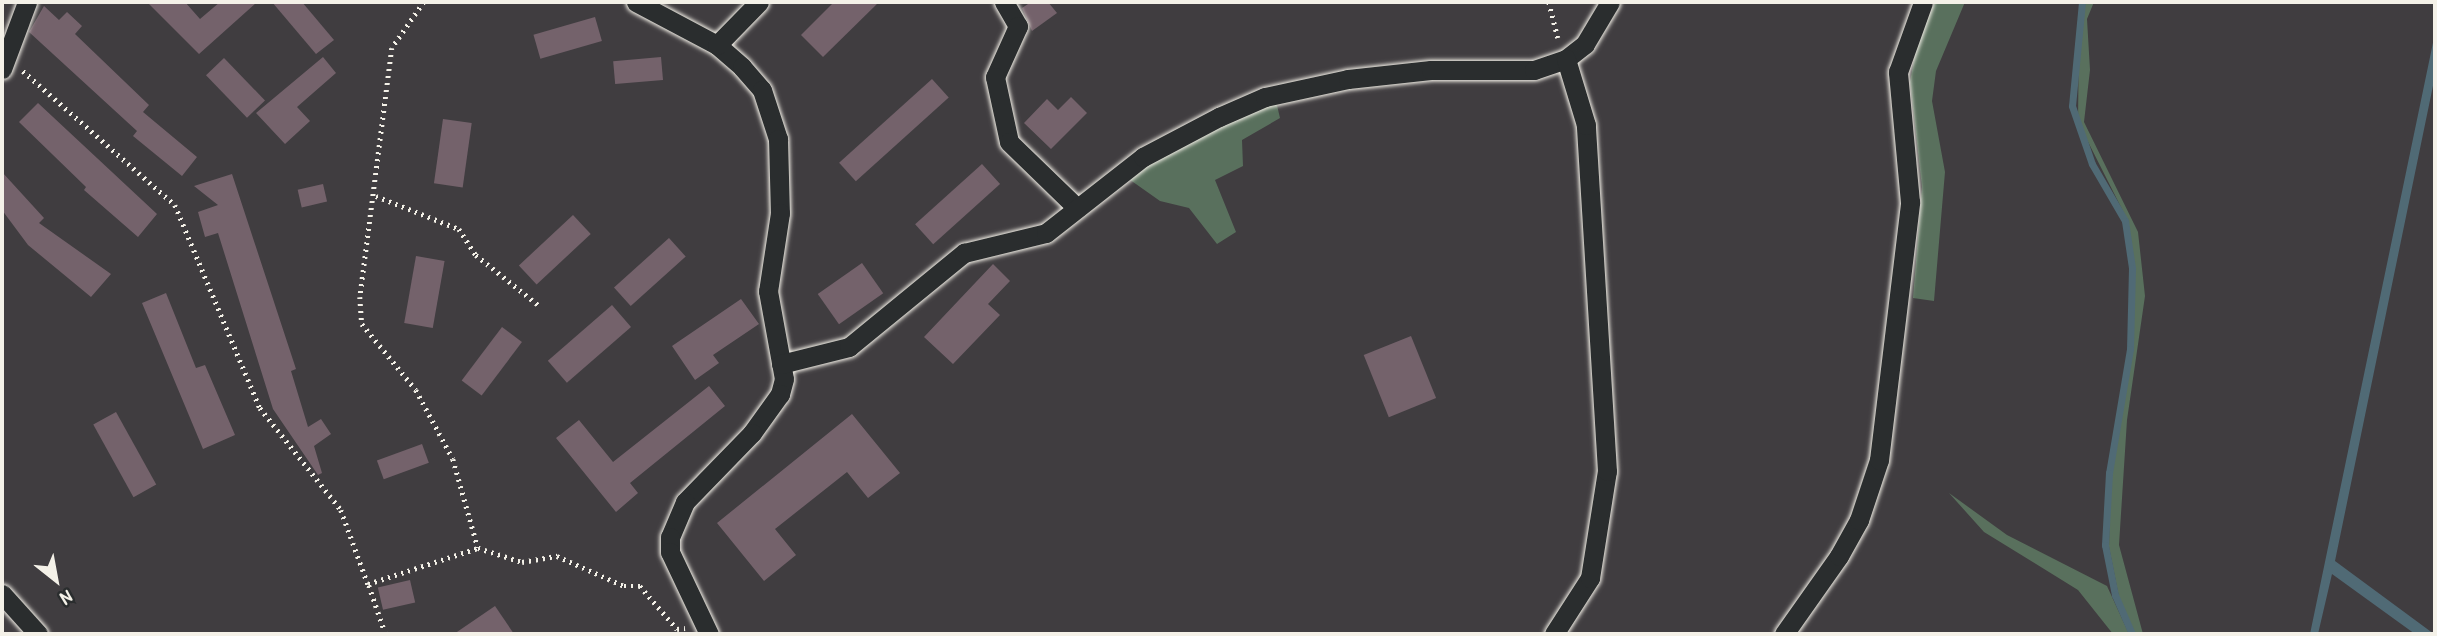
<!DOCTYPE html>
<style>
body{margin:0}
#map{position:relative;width:2437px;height:636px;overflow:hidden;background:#403d40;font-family:"Patrick Hand",sans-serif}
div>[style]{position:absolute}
.green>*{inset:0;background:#59705d}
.water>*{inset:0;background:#506a75}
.stream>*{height:7px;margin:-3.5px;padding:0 3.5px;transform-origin:3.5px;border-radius:3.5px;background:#506a75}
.building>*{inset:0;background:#74626b;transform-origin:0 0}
.path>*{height:4.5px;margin-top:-2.25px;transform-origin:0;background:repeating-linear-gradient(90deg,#f4f1e8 0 2px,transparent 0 7px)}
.roads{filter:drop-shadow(0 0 2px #f4f1e8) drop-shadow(0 0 2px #f4f1e8)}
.street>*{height:19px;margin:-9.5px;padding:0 9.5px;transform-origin:9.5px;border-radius:9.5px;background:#2a2d2e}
span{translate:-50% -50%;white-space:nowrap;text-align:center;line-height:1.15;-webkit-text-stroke:5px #2a2d2e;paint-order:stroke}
.frame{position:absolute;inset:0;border:4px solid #f4f1e8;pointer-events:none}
.north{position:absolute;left:21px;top:545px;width:70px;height:70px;-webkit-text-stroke:5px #2a2d2e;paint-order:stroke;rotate:149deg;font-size:19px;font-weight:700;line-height:28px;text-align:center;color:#f4f1e8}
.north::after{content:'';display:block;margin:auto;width:24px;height:32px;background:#f4f1e8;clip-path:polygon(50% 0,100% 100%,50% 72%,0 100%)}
</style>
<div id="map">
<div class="green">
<div style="clip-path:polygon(1935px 2px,1965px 2px,1936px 71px,1932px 101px,1945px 172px,1934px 301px,1913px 298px,1922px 187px,1910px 82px,1917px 42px)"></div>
<div style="clip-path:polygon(2086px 2px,2094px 2px,2087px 19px,2090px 70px,2084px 122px,2138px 232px,2145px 296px,2127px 420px,2119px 545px,2143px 634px,2134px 634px,2120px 602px,2109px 547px,2110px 486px,2131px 352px,2135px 270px,2126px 217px,2078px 122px,2079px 28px)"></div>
<div style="clip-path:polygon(1276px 101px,1280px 118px,1242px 140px,1243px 166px,1215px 180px,1236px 232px,1217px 244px,1189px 208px,1160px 201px,1126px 177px,1222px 121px)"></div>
<div style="clip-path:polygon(1949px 493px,2007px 535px,2107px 586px,2129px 634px,2113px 634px,2078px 590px,1984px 532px)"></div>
</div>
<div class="water">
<div style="clip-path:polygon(2435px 33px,2435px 76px,2335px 561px,2434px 634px,2415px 634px,2332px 574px,2318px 634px,2310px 634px)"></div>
</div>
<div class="stream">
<div style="left:2082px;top:2px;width:104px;rotate:95.5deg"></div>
<div style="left:2072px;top:106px;width:61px;rotate:71deg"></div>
<div style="left:2092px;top:164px;width:66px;rotate:59.9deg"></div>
<div style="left:2125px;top:221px;width:48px;rotate:81.5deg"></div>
<div style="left:2132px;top:268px;width:81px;rotate:91.4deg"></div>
<div style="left:2130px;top:349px;width:126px;rotate:99.6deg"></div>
<div style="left:2109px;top:473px;width:72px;rotate:93.2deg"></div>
<div style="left:2105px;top:545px;width:51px;rotate:78.7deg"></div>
<div style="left:2115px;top:595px;width:43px;rotate:66.4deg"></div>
</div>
<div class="building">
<div style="clip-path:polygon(147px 2px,185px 2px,200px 19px,220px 2px,257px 2px,199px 54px)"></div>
<div style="clip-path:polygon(272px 2px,302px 2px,334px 40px,316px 54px)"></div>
<div style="clip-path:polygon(834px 2px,879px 2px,823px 57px,801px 35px)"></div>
<div style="clip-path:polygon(1031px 2px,1048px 2px,1057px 13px,1032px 31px,1022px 8px)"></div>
<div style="clip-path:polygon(44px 6px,59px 20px,67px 12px,82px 26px,75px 34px,149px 105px,143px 112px,197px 157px,182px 176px,133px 136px,137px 131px,29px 32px)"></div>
<div style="left:595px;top:17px;width:25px;height:64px;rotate:74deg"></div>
<div style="clip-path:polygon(323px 57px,336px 73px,297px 107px,310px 121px,285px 144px,256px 113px)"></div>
<div style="left:661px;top:57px;width:23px;height:48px;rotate:85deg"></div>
<div style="left:224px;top:58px;width:59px;height:25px;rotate:46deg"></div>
<div style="left:932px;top:79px;width:25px;height:125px;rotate:48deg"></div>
<div style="clip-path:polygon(1071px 97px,1087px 113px,1051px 149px,1024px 123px,1047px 99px,1058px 110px)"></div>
<div style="clip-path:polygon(38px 103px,157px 214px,138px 237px,84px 190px,86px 187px,19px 122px)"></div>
<div style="left:443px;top:119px;width:29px;height:65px;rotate:8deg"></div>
<div style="left:982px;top:164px;width:27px;height:90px;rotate:48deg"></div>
<div style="clip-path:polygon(2px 172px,44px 218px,39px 223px,111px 274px,91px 297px,28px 245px,2px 210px)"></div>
<div style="clip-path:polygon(232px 174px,296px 369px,291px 371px,308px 427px,321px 419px,331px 434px,314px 446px,322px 473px,318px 475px,273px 409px,218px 233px,205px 237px,198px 212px,218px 205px,194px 186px)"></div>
<div style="left:323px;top:184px;width:18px;height:26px;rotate:77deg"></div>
<div style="left:573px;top:215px;width:26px;height:74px;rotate:47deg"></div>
<div style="left:669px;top:238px;width:25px;height:74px;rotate:48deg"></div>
<div style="left:416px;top:256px;width:29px;height:68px;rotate:10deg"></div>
<div style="left:862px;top:263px;width:37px;height:54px;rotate:55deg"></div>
<div style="clip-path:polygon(993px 264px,1010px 281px,988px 304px,1000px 315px,953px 364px,924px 337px)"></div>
<div style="clip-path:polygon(166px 293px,196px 368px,205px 365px,235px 435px,203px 449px,142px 303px)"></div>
<div style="clip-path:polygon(741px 299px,759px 324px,713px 355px,719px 363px,695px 380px,672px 346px)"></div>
<div style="left:612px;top:305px;width:29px;height:85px;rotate:49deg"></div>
<div style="left:502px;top:327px;width:25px;height:67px;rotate:37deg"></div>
<div style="left:1411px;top:336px;width:67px;height:51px;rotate:68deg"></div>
<div style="clip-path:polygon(709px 386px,725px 406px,630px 483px,638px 493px,616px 512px,556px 438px,579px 420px,613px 462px)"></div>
<div style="left:116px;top:412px;width:83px;height:26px;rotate:61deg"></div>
<div style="clip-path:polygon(852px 414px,900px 473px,868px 498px,847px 472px,775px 529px,796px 555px,764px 581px,717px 523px)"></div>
<div style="left:422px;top:444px;width:20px;height:48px;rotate:70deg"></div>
<div style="left:410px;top:580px;width:23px;height:33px;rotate:77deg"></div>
<div style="clip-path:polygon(495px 606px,514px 634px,454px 634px)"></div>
</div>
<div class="path">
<div style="left:424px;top:2px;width:56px;rotate:124.8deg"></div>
<div style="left:392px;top:48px;width:251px;rotate:97.3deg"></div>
<div style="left:360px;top:297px;width:27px;rotate:86deg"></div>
<div style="left:362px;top:324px;width:85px;rotate:50.7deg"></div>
<div style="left:416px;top:390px;width:78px;rotate:61.8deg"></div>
<div style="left:453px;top:459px;width:92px;rotate:74.3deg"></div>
<div style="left:1549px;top:2px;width:37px;rotate:76deg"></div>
<div style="left:23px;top:71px;width:203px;rotate:41.4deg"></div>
<div style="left:175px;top:205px;width:220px;rotate:67.3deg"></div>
<div style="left:260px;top:408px;width:130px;rotate:51.5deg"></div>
<div style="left:341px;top:510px;width:79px;rotate:70deg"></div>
<div style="left:376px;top:196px;width:89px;rotate:21.7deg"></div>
<div style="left:459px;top:229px;width:31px;rotate:57deg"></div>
<div style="left:476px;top:255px;width:83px;rotate:38.7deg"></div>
<div style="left:385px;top:634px;width:53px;rotate:-108.8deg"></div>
<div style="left:368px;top:584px;width:116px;rotate:-18.1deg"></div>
<div style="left:478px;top:548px;width:46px;rotate:17.7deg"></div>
<div style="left:522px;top:562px;width:36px;rotate:-10deg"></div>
<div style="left:557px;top:556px;width:73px;rotate:24.1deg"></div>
<div style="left:624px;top:586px;width:16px"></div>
<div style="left:640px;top:586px;width:57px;rotate:49.3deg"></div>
<div style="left:677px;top:629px;width:8px;rotate:-7deg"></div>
</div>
<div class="roads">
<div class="street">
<div style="left:636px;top:2px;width:92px;rotate:28deg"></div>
<div style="left:717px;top:45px;width:33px;rotate:41deg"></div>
<div style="left:742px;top:67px;width:30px;rotate:49deg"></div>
<div style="left:762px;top:90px;width:52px;rotate:71.9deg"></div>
<div style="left:778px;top:139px;width:74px;rotate:88.5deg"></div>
<div style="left:780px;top:213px;width:79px;rotate:98.7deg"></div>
<div style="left:768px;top:291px;width:89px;rotate:79.7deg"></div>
<div style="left:784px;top:379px;width:16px;rotate:105deg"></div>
<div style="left:780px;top:394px;width:48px;rotate:125.7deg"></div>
<div style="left:752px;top:433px;width:96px;rotate:134.2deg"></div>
<div style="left:685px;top:502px;width:38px;rotate:113deg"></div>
<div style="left:670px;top:537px;width:15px;rotate:90deg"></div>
<div style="left:670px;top:552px;width:91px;rotate:64.6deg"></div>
<div style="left:1004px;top:2px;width:28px;rotate:60deg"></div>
<div style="left:1018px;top:26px;width:56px;rotate:114.3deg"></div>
<div style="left:995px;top:77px;width:66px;rotate:77.8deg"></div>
<div style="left:1009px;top:142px;width:95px;rotate:44.1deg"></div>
<div style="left:717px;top:45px;width:60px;rotate:-45.7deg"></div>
<div style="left:2px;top:69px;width:72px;rotate:-69.5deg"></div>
<div style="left:781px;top:364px;width:70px;rotate:-14deg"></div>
<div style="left:849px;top:347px;width:149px;rotate:-39.3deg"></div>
<div style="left:964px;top:253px;width:84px;rotate:-13.7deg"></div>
<div style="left:1046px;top:233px;width:123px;rotate:-38.1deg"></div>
<div style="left:1143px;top:157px;width:86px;rotate:-27.8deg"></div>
<div style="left:1219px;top:117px;width:50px;rotate:-23.5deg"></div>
<div style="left:1265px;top:97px;width:85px;rotate:-12.2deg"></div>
<div style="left:1348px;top:79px;width:83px;rotate:-6.2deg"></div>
<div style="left:1431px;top:70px;width:103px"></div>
<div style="left:1534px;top:70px;width:34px;rotate:-19deg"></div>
<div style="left:1566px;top:59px;width:24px;rotate:-38deg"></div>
<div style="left:1585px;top:44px;width:49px;rotate:-59.2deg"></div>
<div style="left:2px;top:594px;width:54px;rotate:48deg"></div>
<div style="left:1554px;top:634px;width:67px;rotate:-57.3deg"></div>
<div style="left:1590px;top:578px;width:108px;rotate:-81deg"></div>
<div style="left:1607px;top:471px;width:347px;rotate:-93.5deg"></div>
<div style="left:1586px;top:125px;width:69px;rotate:-106.9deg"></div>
<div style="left:1784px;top:634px;width:95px;rotate:-54.8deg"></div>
<div style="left:1839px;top:556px;width:41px;rotate:-60.9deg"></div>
<div style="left:1859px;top:520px;width:63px;rotate:-71.6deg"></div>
<div style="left:1879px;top:460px;width:260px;rotate:-83.1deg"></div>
<div style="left:1910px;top:202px;width:131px;rotate:-95.3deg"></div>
<div style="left:1898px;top:72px;width:74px;rotate:-70.3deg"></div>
</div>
</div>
<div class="frame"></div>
<div class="north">N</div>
</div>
